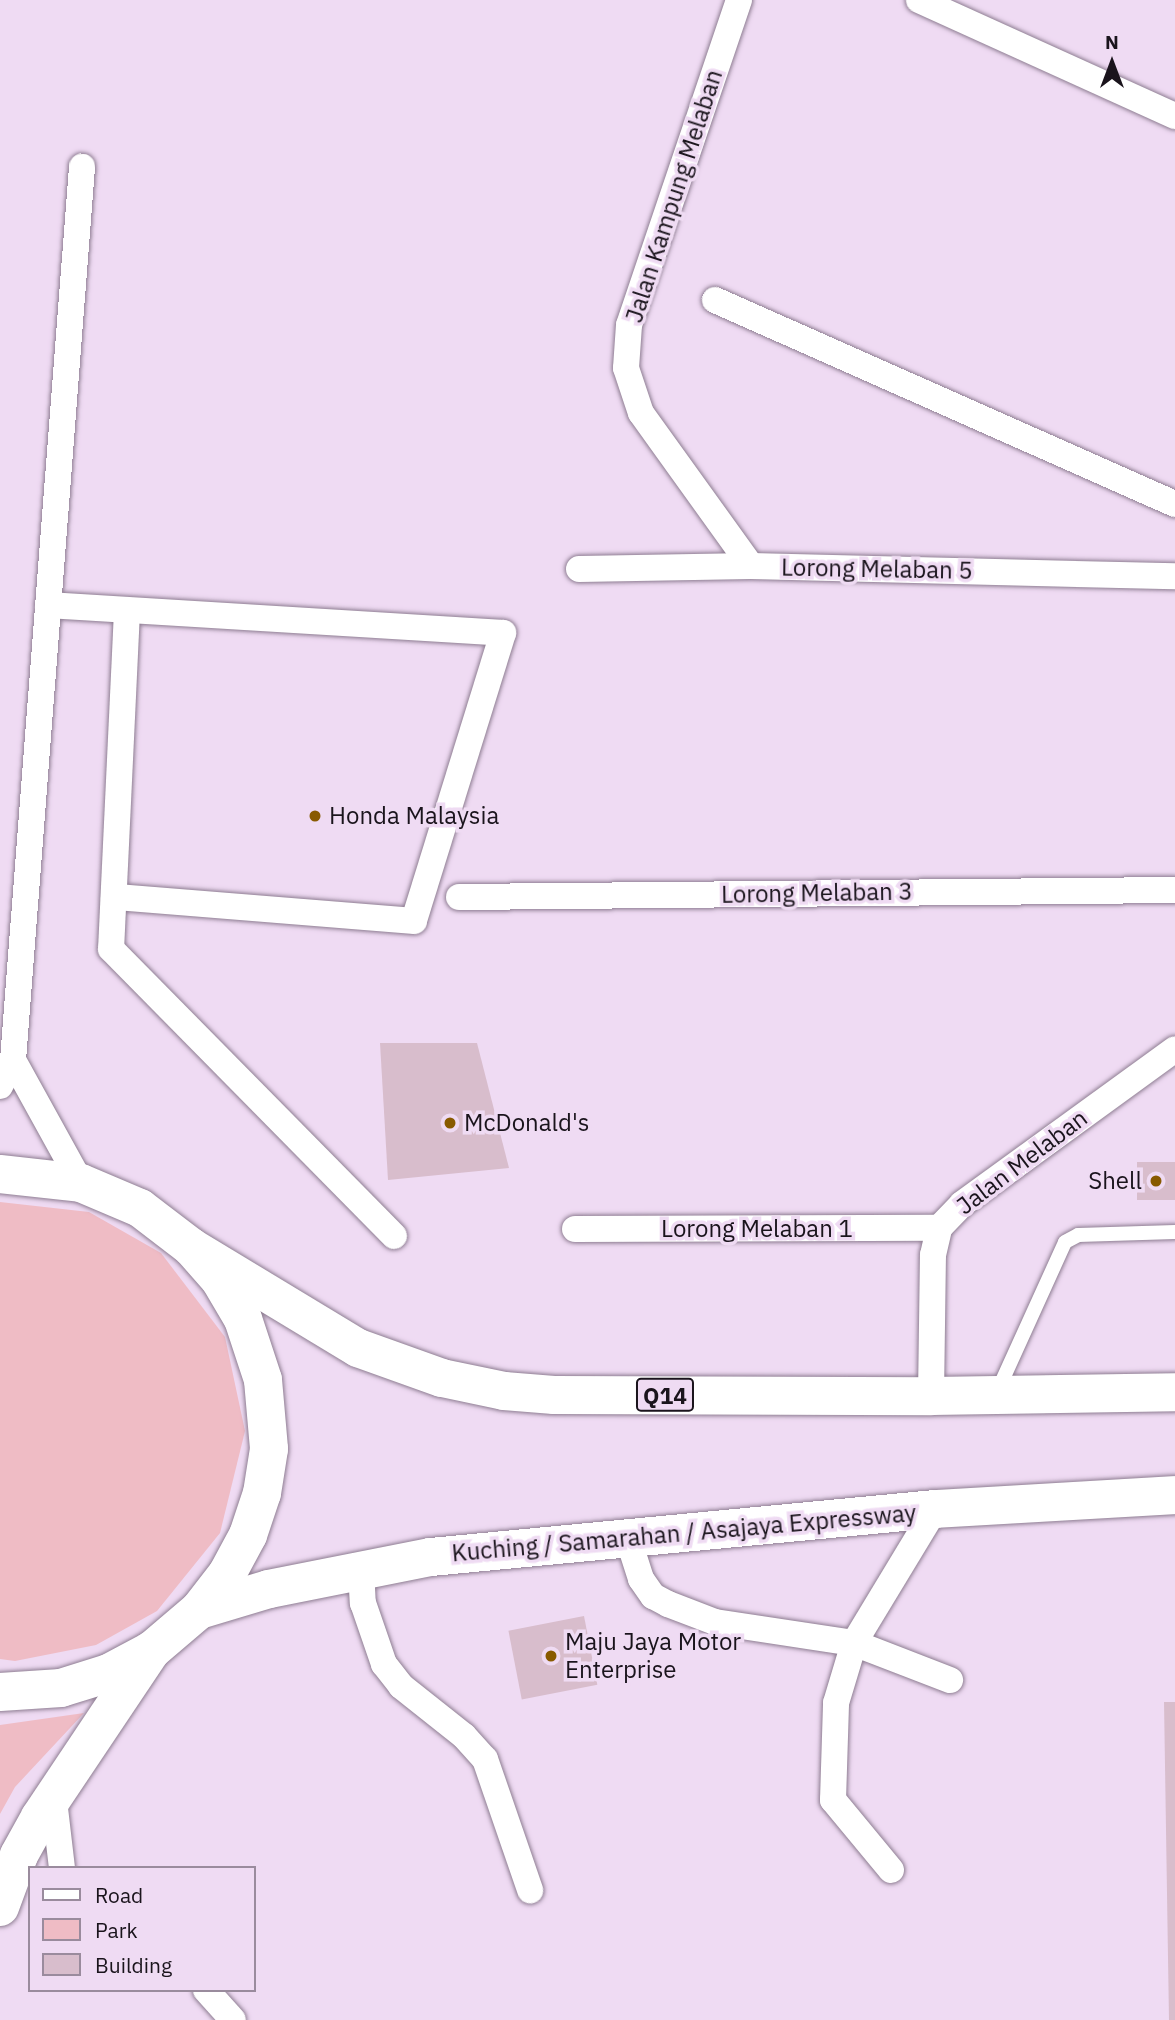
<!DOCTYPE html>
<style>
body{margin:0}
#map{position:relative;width:1175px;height:2020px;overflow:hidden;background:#efdbf3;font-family:"IBM Plex Sans",sans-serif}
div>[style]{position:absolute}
.green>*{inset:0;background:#efbcc5}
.building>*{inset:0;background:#d8bdcc;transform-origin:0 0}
.roads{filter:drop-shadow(0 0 2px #8e7d92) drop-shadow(0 0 2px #8e7d92)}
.service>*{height:14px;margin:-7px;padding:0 7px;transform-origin:7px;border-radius:7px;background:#fff}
.minor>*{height:26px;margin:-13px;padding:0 13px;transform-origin:13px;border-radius:13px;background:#fff}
.secondary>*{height:38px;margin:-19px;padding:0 19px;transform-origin:19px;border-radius:19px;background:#fff}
.trunk>*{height:38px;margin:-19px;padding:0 19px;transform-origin:19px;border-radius:19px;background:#fff}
.dots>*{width:19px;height:19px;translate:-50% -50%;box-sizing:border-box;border:4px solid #efdbf3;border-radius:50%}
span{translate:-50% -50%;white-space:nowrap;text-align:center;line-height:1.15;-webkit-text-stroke:7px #efdbf3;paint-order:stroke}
.shield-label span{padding:2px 5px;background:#efdbf3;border:2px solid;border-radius:5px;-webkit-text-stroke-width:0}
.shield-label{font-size:23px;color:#1a141c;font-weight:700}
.street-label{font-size:24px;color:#1a141c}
.poi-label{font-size:24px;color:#1a141c}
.left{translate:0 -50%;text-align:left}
.right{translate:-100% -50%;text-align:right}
.legend{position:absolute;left:28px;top:1866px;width:228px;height:126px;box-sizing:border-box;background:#efdbf3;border:2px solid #9a8b9d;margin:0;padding:9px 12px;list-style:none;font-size:21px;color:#1a141c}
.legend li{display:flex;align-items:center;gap:14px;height:35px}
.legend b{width:35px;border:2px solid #9a8b9d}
.north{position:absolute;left:1077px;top:28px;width:70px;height:70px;-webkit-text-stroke:5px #efdbf3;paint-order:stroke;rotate:0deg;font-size:19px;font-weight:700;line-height:28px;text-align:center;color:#1a141c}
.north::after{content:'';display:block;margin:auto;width:24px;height:32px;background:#1a141c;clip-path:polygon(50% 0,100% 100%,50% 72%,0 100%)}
</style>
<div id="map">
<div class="green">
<div style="clip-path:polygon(0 1202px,89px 1212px,161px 1253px,225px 1337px,245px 1431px,220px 1533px,157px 1611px,96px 1645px,15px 1661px,0 1659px)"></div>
<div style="clip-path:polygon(84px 1713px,15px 1787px,0 1814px,0 1725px)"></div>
</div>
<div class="building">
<div style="clip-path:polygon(380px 1043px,477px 1043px,509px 1168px,388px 1180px)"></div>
<div style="left:1137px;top:1162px;width:38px;height:38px"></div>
<div style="left:584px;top:1616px;width:70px;height:77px;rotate:79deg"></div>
<div style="clip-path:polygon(1164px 1702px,1175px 1702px,1175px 2020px,1169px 2020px)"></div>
</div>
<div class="roads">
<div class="service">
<div style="left:998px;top:1390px;width:162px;rotate:-65.6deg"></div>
<div style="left:1065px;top:1242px;width:15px;rotate:-28deg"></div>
<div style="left:1078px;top:1235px;width:97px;rotate:-1.8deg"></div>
</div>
<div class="minor">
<div style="left:739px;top:0;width:343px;rotate:108.7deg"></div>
<div style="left:629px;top:325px;width:43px;rotate:94deg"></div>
<div style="left:626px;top:368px;width:47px;rotate:71.6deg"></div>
<div style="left:641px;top:413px;width:188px;rotate:54.3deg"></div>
<div style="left:919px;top:0;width:281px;rotate:24.4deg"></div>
<div style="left:715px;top:300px;width:503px;rotate:23.92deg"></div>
<div style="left:579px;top:569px;width:172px;rotate:-1deg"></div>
<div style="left:751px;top:566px;width:424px;rotate:1.4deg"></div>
<div style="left:48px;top:605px;width:456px;rotate:3.5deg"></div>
<div style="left:503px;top:633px;width:301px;rotate:107.2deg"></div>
<div style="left:414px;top:921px;width:301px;rotate:-175.4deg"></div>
<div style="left:127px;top:611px;width:338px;rotate:92.7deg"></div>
<div style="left:111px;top:949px;width:403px;rotate:45.4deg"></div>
<div style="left:459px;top:897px;width:716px;rotate:-0.56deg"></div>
<div style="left:13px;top:1060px;width:141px;rotate:61.1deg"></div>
<div style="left:0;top:1086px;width:29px;rotate:-63deg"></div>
<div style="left:13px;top:1060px;width:896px;rotate:-85.58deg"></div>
<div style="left:575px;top:1229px;width:364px;rotate:-0.2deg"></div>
<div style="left:931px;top:1396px;width:141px;rotate:-89.2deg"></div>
<div style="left:933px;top:1255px;width:28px;rotate:-77deg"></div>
<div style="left:939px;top:1228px;width:33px;rotate:-46deg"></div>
<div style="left:962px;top:1204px;width:263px;rotate:-36deg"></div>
<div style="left:627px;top:1535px;width:46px;rotate:72.3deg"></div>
<div style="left:641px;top:1579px;width:21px;rotate:55deg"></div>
<div style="left:653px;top:1596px;width:17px;rotate:28deg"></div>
<div style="left:668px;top:1604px;width:50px;rotate:21deg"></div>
<div style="left:715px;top:1622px;width:141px;rotate:8.6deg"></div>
<div style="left:854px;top:1643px;width:103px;rotate:21.1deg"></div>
<div style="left:361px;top:1569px;width:34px;rotate:87deg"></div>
<div style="left:363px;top:1603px;width:65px;rotate:71deg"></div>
<div style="left:384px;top:1664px;width:28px;rotate:52deg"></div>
<div style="left:401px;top:1686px;width:80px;rotate:38.4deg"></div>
<div style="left:464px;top:1736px;width:31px;rotate:48deg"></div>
<div style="left:485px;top:1759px;width:139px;rotate:71deg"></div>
<div style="left:54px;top:1800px;width:68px;rotate:83.3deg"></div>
<div style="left:891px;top:1870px;width:91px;rotate:-129.6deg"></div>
<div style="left:833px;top:1800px;width:97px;rotate:-88.2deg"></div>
<div style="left:836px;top:1703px;width:63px;rotate:-73.3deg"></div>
<div style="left:854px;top:1643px;width:157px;rotate:-58.8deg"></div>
<div style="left:206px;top:1990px;width:40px;rotate:48deg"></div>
</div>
<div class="secondary">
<div style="left:0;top:1907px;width:55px;rotate:-69.9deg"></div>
<div style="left:19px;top:1855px;width:43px;rotate:-61.1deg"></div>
<div style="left:40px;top:1817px;width:201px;rotate:-56.2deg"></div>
</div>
<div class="trunk">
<div style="left:0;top:1174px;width:81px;rotate:6.3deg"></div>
<div style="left:81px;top:1183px;width:64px;rotate:23deg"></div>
<div style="left:140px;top:1208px;width:64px;rotate:37.4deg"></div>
<div style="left:191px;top:1247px;width:44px;rotate:48.7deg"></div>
<div style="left:220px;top:1280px;width:45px;rotate:59.5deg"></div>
<div style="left:243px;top:1319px;width:64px;rotate:71.8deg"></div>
<div style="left:263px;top:1380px;width:69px;rotate:85deg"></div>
<div style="left:269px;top:1449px;width:45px;rotate:99deg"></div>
<div style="left:262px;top:1493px;width:44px;rotate:108.4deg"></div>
<div style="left:248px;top:1535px;width:44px;rotate:118.3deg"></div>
<div style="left:227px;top:1574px;width:46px;rotate:127.9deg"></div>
<div style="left:199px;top:1610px;width:62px;rotate:139.6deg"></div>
<div style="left:152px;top:1650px;width:49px;rotate:151.9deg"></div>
<div style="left:109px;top:1673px;width:50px;rotate:162.6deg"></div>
<div style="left:61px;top:1688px;width:61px;rotate:176.2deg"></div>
<div style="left:191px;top:1247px;width:195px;rotate:31.2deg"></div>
<div style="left:358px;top:1348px;width:89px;rotate:19.7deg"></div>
<div style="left:442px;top:1378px;width:63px;rotate:11.8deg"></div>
<div style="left:504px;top:1391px;width:50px;rotate:4.6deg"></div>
<div style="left:554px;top:1395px;width:377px;rotate:0.2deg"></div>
<div style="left:931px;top:1396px;width:244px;rotate:-0.9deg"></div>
<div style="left:199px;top:1610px;width:73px;rotate:-16.7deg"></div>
<div style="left:269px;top:1589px;width:165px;rotate:-11.2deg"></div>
<div style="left:431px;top:1557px;width:506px;rotate:-5.44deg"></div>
<div style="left:935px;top:1509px;width:240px;rotate:-3.3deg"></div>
</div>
</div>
<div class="dots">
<div style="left:315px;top:816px;background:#885a00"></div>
<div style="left:450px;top:1123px;background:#885a00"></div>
<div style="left:1156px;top:1181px;background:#885a00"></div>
<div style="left:551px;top:1656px;background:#885a00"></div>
</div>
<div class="shield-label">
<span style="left:665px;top:1395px">Q14</span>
</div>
<div class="street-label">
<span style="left:674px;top:196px;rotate:-72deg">Jalan Kampung Melaban</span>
<span style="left:877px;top:569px;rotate:1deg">Lorong Melaban 5</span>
<span style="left:817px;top:893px;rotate:-1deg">Lorong Melaban 3</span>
<span style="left:1022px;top:1162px;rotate:-37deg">Jalan Melaban</span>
<span style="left:757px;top:1229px">Lorong Melaban 1</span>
<span style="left:684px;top:1533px;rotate:-5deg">Kuching / Samarahan / Asajaya Expressway</span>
</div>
<div class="poi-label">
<span class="left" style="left:329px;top:816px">Honda Malaysia</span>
<span class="left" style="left:464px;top:1123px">McDonald's</span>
<span class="right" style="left:1142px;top:1181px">Shell</span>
<span class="left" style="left:565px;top:1656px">Maju Jaya Motor<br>Enterprise</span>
</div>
<ul class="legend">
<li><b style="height:9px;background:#fff"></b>Road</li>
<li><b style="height:19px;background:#efbcc5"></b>Park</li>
<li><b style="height:19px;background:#d8bdcc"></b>Building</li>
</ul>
<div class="north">N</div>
</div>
